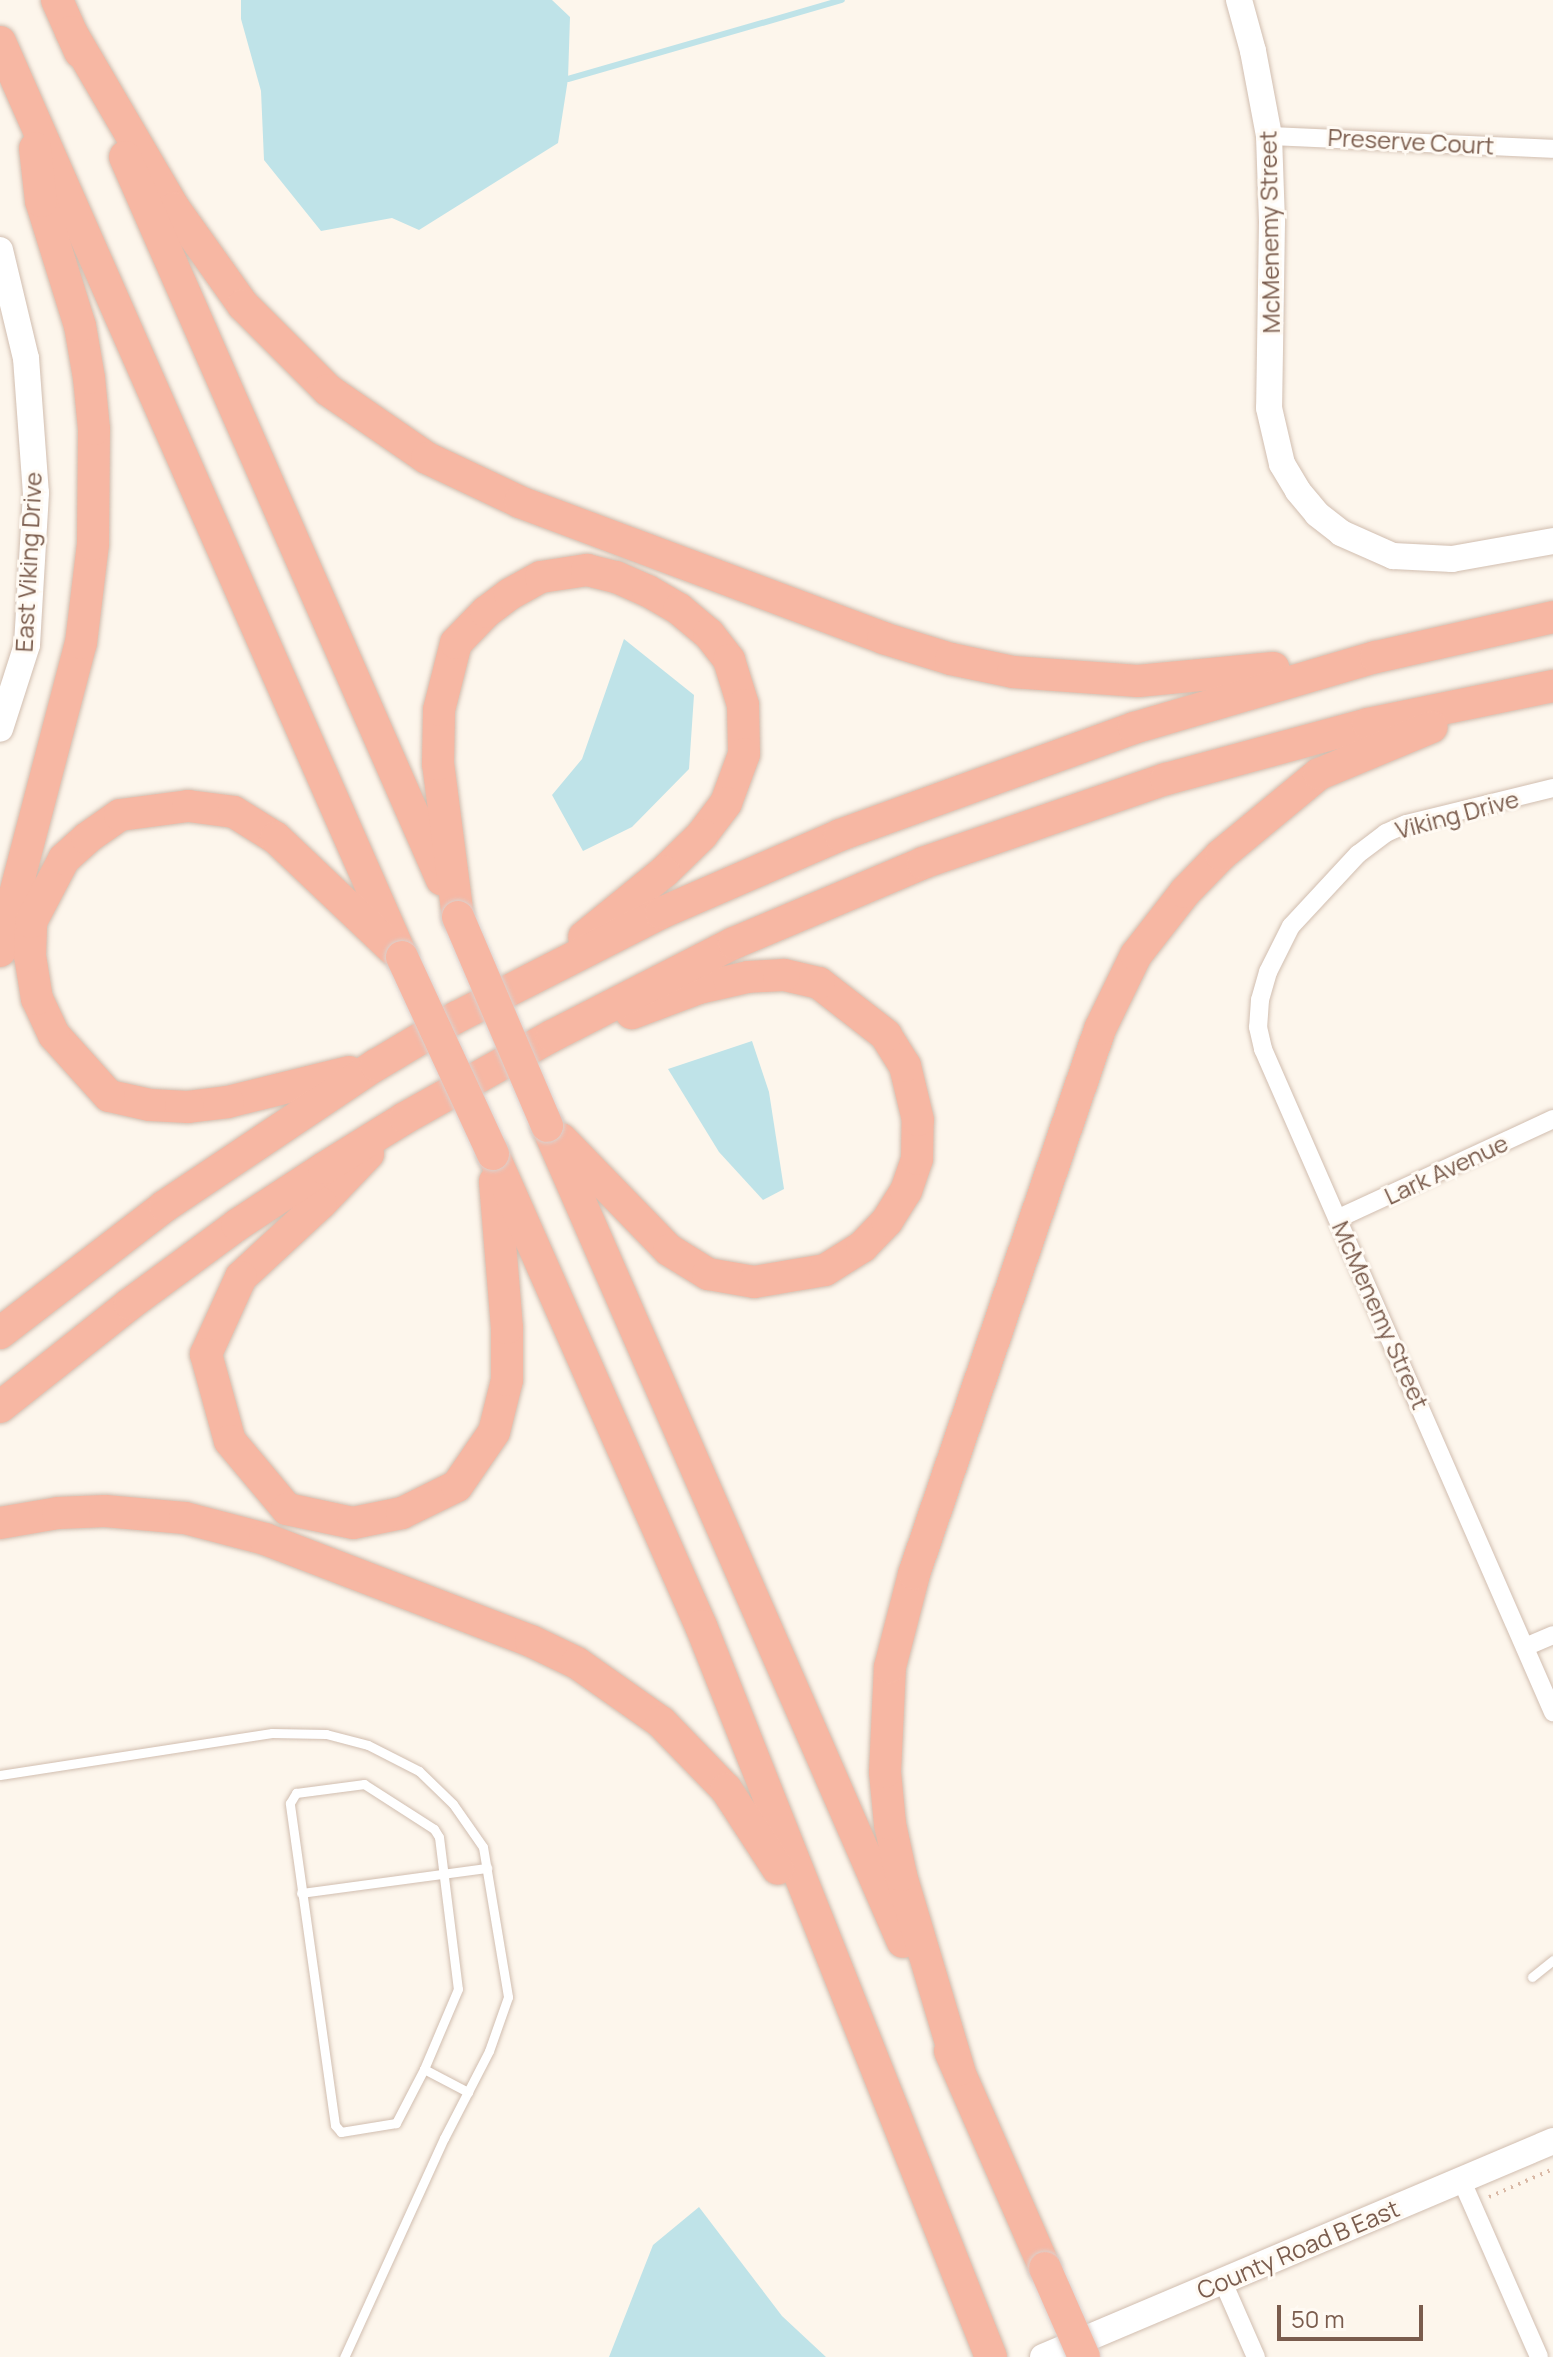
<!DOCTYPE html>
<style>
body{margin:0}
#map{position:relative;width:1553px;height:2357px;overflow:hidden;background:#fdf6ec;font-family:Manrope,sans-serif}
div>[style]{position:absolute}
.water>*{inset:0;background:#bfe3e8}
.stream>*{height:6px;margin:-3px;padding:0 3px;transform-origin:3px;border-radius:3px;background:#bfe3e8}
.path>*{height:4px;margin-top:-2px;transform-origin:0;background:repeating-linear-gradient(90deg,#d9b8a5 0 2px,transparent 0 8px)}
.roads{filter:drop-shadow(0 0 2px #d1beb0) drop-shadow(0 0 2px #d1beb0)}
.lane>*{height:9px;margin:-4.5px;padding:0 4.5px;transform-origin:4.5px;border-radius:4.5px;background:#fff}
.street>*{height:18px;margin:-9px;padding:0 9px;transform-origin:9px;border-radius:9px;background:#fff}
.secondary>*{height:26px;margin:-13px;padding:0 13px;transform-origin:13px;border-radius:13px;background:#fff}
.highway>*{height:32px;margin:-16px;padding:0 16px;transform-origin:16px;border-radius:16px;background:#f7b7a3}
.bridges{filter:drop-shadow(0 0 2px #dad1cd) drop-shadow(0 0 2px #dad1cd)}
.highway-bridge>*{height:32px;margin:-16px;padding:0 16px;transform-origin:16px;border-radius:16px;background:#f7b7a3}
span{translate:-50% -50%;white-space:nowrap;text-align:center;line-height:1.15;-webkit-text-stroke:6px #fffaf3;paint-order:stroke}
.street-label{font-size:24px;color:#7a5c4d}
.scale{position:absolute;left:1277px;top:2305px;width:146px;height:36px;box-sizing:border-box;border:4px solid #7a5c4d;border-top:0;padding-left:10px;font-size:24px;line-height:28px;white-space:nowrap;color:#7a5c4d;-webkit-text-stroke:6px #fffaf3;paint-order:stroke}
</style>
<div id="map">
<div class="water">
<div style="clip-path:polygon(241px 0,552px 0,570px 17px,568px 79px,558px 143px,419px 230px,392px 218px,321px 231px,264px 160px,261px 91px,241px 19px)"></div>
<div style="clip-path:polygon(624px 639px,694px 695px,689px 769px,632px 827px,583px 851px,552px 795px,582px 759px)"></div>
<div style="clip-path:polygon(752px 1041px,769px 1092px,784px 1189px,763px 1200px,719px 1152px,668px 1069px)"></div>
<div style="clip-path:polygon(699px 2207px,782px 2316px,826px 2357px,609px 2357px,653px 2245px)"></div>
</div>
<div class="stream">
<div style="left:568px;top:79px;width:285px;rotate:-16.1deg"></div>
</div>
<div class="path">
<div style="left:1489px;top:2197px;width:70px;rotate:-23.6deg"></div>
</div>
<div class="roads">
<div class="lane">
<div style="left:0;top:1775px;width:275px;rotate:-8.8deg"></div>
<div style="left:272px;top:1733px;width:54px;rotate:1.1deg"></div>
<div style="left:326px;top:1734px;width:43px;rotate:14.7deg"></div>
<div style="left:368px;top:1745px;width:57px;rotate:27deg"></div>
<div style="left:419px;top:1771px;width:47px;rotate:44.1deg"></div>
<div style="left:453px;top:1804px;width:52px;rotate:55.1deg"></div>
<div style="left:483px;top:1847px;width:152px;rotate:80.5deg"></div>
<div style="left:508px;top:1997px;width:57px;rotate:109.4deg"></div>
<div style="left:489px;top:2051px;width:98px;rotate:117.3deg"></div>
<div style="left:444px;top:2138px;width:241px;rotate:114.5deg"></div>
<div style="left:301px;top:1893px;width:188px;rotate:-7.7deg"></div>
<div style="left:1532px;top:1977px;width:27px;rotate:-39deg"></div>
<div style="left:424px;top:2069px;width:61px;rotate:117.4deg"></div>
<div style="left:396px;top:2123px;width:56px;rotate:170.7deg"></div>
<div style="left:341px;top:2132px;width:9px;rotate:-131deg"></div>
<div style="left:335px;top:2125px;width:325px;rotate:-98deg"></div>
<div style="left:290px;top:1803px;width:12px;rotate:-59deg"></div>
<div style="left:296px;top:1793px;width:69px;rotate:-7.5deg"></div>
<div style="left:364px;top:1784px;width:83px;rotate:32.7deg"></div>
<div style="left:434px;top:1829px;width:9px;rotate:58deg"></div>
<div style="left:439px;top:1837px;width:153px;rotate:82.9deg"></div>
<div style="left:458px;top:1989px;width:87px;rotate:113deg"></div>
<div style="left:424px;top:2069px;width:50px;rotate:27.6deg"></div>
</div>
<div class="street">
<div style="left:1269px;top:136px;width:284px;rotate:2.6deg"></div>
<div style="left:1553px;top:788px;width:151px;rotate:166.2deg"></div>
<div style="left:1406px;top:824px;width:22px;rotate:156deg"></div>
<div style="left:1386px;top:833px;width:35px;rotate:143deg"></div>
<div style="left:1358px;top:854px;width:98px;rotate:132.9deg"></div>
<div style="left:1291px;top:926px;width:51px;rotate:116.6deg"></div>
<div style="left:1268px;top:972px;width:29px;rotate:106deg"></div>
<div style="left:1260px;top:1000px;width:27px;rotate:94deg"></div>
<div style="left:1258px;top:1027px;width:23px;rotate:77deg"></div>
<div style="left:1263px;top:1049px;width:724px;rotate:66.38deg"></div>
<div style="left:1339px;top:1218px;width:236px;rotate:-24.8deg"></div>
<div style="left:1525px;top:1647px;width:30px;rotate:-23deg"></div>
<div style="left:1461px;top:2179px;width:194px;rotate:66.3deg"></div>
<div style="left:1223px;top:2282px;width:82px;rotate:66.3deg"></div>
</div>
<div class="secondary">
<div style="left:1239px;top:0;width:53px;rotate:74.6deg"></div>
<div style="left:1253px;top:51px;width:86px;rotate:79.3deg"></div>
<div style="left:1269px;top:136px;width:86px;rotate:88deg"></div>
<div style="left:1272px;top:222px;width:186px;rotate:90.9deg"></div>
<div style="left:1269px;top:408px;width:57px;rotate:76.9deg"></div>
<div style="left:1282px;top:464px;width:31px;rotate:59deg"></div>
<div style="left:1298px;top:491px;width:30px;rotate:50deg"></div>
<div style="left:1317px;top:514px;width:31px;rotate:38deg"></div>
<div style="left:1341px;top:533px;width:57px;rotate:23.9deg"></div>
<div style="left:1393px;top:556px;width:59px;rotate:2.9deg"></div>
<div style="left:1452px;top:559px;width:103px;rotate:-10.1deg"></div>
<div style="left:0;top:250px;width:111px;rotate:76.5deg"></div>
<div style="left:26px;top:358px;width:135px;rotate:85.8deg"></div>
<div style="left:36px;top:493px;width:152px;rotate:93.4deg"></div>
<div style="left:27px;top:645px;width:88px;rotate:107.8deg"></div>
<div style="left:1043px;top:2357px;width:554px;rotate:-22.95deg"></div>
</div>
<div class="highway">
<div style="left:57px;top:0;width:57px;rotate:66.1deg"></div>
<div style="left:71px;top:32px;width:204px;rotate:59.7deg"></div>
<div style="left:174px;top:208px;width:119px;rotate:54.6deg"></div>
<div style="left:243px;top:305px;width:120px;rotate:45deg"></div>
<div style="left:328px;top:390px;width:120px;rotate:34.5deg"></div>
<div style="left:427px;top:458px;width:103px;rotate:25.3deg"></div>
<div style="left:520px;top:502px;width:388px;rotate:20.5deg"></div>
<div style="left:883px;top:638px;width:71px;rotate:17.2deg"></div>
<div style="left:951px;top:659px;width:63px;rotate:11.8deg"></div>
<div style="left:1013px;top:672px;width:125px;rotate:4.1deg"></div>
<div style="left:1138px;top:681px;width:136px;rotate:-5.5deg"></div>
<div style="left:0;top:42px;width:999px;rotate:66.28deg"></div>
<div style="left:125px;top:157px;width:789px;rotate:66.32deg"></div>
<div style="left:458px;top:917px;width:154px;rotate:-97.4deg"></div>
<div style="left:438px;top:764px;width:54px;rotate:-88.9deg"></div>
<div style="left:439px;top:710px;width:69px;rotate:-75.8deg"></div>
<div style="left:456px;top:643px;width:43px;rotate:-45.9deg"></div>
<div style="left:486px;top:612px;width:30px;rotate:-37deg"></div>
<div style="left:510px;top:594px;width:35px;rotate:-29deg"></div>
<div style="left:541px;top:577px;width:47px;rotate:-8.7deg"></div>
<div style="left:587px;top:570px;width:30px;rotate:14deg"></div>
<div style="left:616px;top:577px;width:35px;rotate:24deg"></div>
<div style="left:648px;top:591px;width:36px;rotate:30deg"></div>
<div style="left:679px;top:609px;width:39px;rotate:40deg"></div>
<div style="left:709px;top:634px;width:33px;rotate:52deg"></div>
<div style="left:729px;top:660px;width:47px;rotate:72.7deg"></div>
<div style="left:743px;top:705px;width:49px;rotate:88.8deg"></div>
<div style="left:744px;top:754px;width:52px;rotate:110.2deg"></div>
<div style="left:726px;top:803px;width:40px;rotate:127deg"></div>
<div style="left:702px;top:835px;width:53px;rotate:135.8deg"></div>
<div style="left:664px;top:872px;width:103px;rotate:140.9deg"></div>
<div style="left:0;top:951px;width:318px;rotate:-75.3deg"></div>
<div style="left:81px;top:643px;width:100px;rotate:-83.1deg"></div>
<div style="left:93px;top:544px;width:115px;rotate:-89.5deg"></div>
<div style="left:94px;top:429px;width:51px;rotate:-95.6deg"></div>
<div style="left:89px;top:378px;width:53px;rotate:-99.8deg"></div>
<div style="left:80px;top:326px;width:131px;rotate:-107.3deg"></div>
<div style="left:41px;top:201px;width:53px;rotate:-96.5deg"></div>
<div style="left:349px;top:1072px;width:125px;rotate:166.1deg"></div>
<div style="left:228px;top:1102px;width:40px;rotate:172.9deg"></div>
<div style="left:188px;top:1107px;width:38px;rotate:-177deg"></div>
<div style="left:150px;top:1105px;width:42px;rotate:-167.6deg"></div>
<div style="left:109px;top:1096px;width:82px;rotate:-132deg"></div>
<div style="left:54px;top:1035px;width:40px;rotate:-115deg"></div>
<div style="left:37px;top:999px;width:44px;rotate:-99.2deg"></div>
<div style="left:30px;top:956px;width:34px;rotate:-88deg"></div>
<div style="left:31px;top:922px;width:71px;rotate:-62.4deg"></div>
<div style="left:64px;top:859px;width:31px;rotate:-42deg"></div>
<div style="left:87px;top:838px;width:40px;rotate:-34.9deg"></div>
<div style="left:120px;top:815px;width:69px;rotate:-7.5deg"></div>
<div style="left:188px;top:806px;width:46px;rotate:7.4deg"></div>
<div style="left:234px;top:812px;width:49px;rotate:31.8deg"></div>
<div style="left:276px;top:838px;width:161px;rotate:43.5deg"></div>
<div style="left:547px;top:1126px;width:890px;rotate:66.43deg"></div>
<div style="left:561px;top:1139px;width:155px;rotate:45.8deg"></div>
<div style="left:669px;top:1250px;width:46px;rotate:31.6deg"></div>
<div style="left:708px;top:1274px;width:47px;rotate:9.9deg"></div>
<div style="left:754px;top:1282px;width:72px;rotate:-9.6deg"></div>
<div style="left:825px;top:1270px;width:44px;rotate:-31.9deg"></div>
<div style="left:862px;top:1247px;width:36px;rotate:-46deg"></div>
<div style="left:887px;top:1221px;width:36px;rotate:-58deg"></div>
<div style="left:906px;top:1191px;width:34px;rotate:-71deg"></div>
<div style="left:917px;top:1159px;width:39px;rotate:-89deg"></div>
<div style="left:918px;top:1120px;width:56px;rotate:-103.5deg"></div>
<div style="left:905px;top:1066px;width:36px;rotate:-122deg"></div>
<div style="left:886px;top:1035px;width:85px;rotate:-142.2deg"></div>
<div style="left:819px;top:983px;width:36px;rotate:-167deg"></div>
<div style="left:784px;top:975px;width:36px;rotate:177deg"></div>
<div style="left:748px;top:977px;width:50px;rotate:167.3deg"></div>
<div style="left:699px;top:988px;width:72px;rotate:159.5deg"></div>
<div style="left:368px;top:1154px;width:68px;rotate:133.8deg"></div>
<div style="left:321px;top:1203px;width:109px;rotate:137.2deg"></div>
<div style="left:241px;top:1277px;width:85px;rotate:114.4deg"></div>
<div style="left:206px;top:1354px;width:90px;rotate:74.6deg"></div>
<div style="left:230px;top:1441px;width:89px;rotate:50deg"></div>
<div style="left:287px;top:1509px;width:67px;rotate:12deg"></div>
<div style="left:353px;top:1523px;width:50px;rotate:-11.5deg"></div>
<div style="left:402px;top:1513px;width:61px;rotate:-26.1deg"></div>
<div style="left:457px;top:1486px;width:65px;rotate:-55.6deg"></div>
<div style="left:494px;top:1432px;width:54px;rotate:-76deg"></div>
<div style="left:507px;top:1380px;width:52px;rotate:-90deg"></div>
<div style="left:507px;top:1328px;width:147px;rotate:-94.7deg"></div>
<div style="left:493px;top:1154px;width:516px;rotate:66.22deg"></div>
<div style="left:701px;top:1626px;width:786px;rotate:68.36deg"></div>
<div style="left:0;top:1333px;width:208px;rotate:-37.6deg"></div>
<div style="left:165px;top:1206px;width:254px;rotate:-33.8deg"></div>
<div style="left:376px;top:1065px;width:94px;rotate:-30.7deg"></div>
<div style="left:457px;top:1017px;width:229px;rotate:-27deg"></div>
<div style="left:661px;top:913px;width:195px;rotate:-23.5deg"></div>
<div style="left:840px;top:835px;width:313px;rotate:-20deg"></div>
<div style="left:1134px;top:728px;width:252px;rotate:-16.4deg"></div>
<div style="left:1376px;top:657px;width:181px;rotate:-12.7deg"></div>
<div style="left:0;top:1407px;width:166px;rotate:-38.4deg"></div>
<div style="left:130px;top:1304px;width:133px;rotate:-36.4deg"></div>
<div style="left:237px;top:1225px;width:104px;rotate:-33.2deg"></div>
<div style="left:324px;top:1168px;width:95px;rotate:-31.7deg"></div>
<div style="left:405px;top:1118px;width:168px;rotate:-29.2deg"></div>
<div style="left:552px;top:1036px;width:204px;rotate:-27.1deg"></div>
<div style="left:734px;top:943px;width:205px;rotate:-22.9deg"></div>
<div style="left:923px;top:863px;width:257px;rotate:-19.1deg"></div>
<div style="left:1166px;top:779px;width:209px;rotate:-15.2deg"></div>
<div style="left:1368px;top:724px;width:189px;rotate:-11.6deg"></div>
<div style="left:0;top:1523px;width:59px;rotate:-9.8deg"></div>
<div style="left:58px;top:1513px;width:47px;rotate:-2.4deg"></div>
<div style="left:105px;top:1511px;width:80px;rotate:5deg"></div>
<div style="left:185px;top:1518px;width:83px;rotate:14.7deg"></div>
<div style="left:265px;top:1539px;width:285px;rotate:21deg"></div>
<div style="left:531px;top:1641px;width:51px;rotate:25.6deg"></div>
<div style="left:577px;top:1663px;width:103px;rotate:35.1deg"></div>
<div style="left:661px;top:1722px;width:93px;rotate:45.9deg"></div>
<div style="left:726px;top:1789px;width:95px;rotate:57deg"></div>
<div style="left:950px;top:2051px;width:237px;rotate:66.4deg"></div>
<div style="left:959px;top:2070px;width:203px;rotate:-106.6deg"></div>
<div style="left:901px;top:1875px;width:52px;rotate:-102.2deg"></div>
<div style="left:890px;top:1824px;width:52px;rotate:-95.5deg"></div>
<div style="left:885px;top:1772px;width:105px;rotate:-87.3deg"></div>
<div style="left:890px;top:1667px;width:96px;rotate:-75.5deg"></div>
<div style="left:914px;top:1574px;width:576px;rotate:-71.16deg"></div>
<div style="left:1100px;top:1029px;width:82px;rotate:-64.1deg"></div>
<div style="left:1136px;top:955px;width:80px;rotate:-52.1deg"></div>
<div style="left:1185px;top:892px;width:52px;rotate:-45.8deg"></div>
<div style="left:1221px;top:855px;width:127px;rotate:-39.6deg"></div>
<div style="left:1319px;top:774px;width:122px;rotate:-22.6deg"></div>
</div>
</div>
<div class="bridges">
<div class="highway-bridge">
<div style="left:458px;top:917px;width:227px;rotate:66.9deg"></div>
<div style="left:402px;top:957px;width:217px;rotate:65.2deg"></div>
<div style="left:1045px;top:2268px;width:97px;rotate:66.3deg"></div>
</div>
</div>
<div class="street-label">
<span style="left:1411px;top:141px;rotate:3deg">Preserve Court</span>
<span style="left:1269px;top:232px;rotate:-91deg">McMenemy Street</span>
<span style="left:28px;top:562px;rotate:-87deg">East Viking Drive</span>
<span style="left:1457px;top:814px;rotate:-15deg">Viking Drive</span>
<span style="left:1446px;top:1169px;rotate:-25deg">Lark Avenue</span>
<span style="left:1381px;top:1315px;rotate:66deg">McMenemy Street</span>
<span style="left:1298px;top:2249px;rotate:-23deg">County Road B East</span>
</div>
<div class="scale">50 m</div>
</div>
